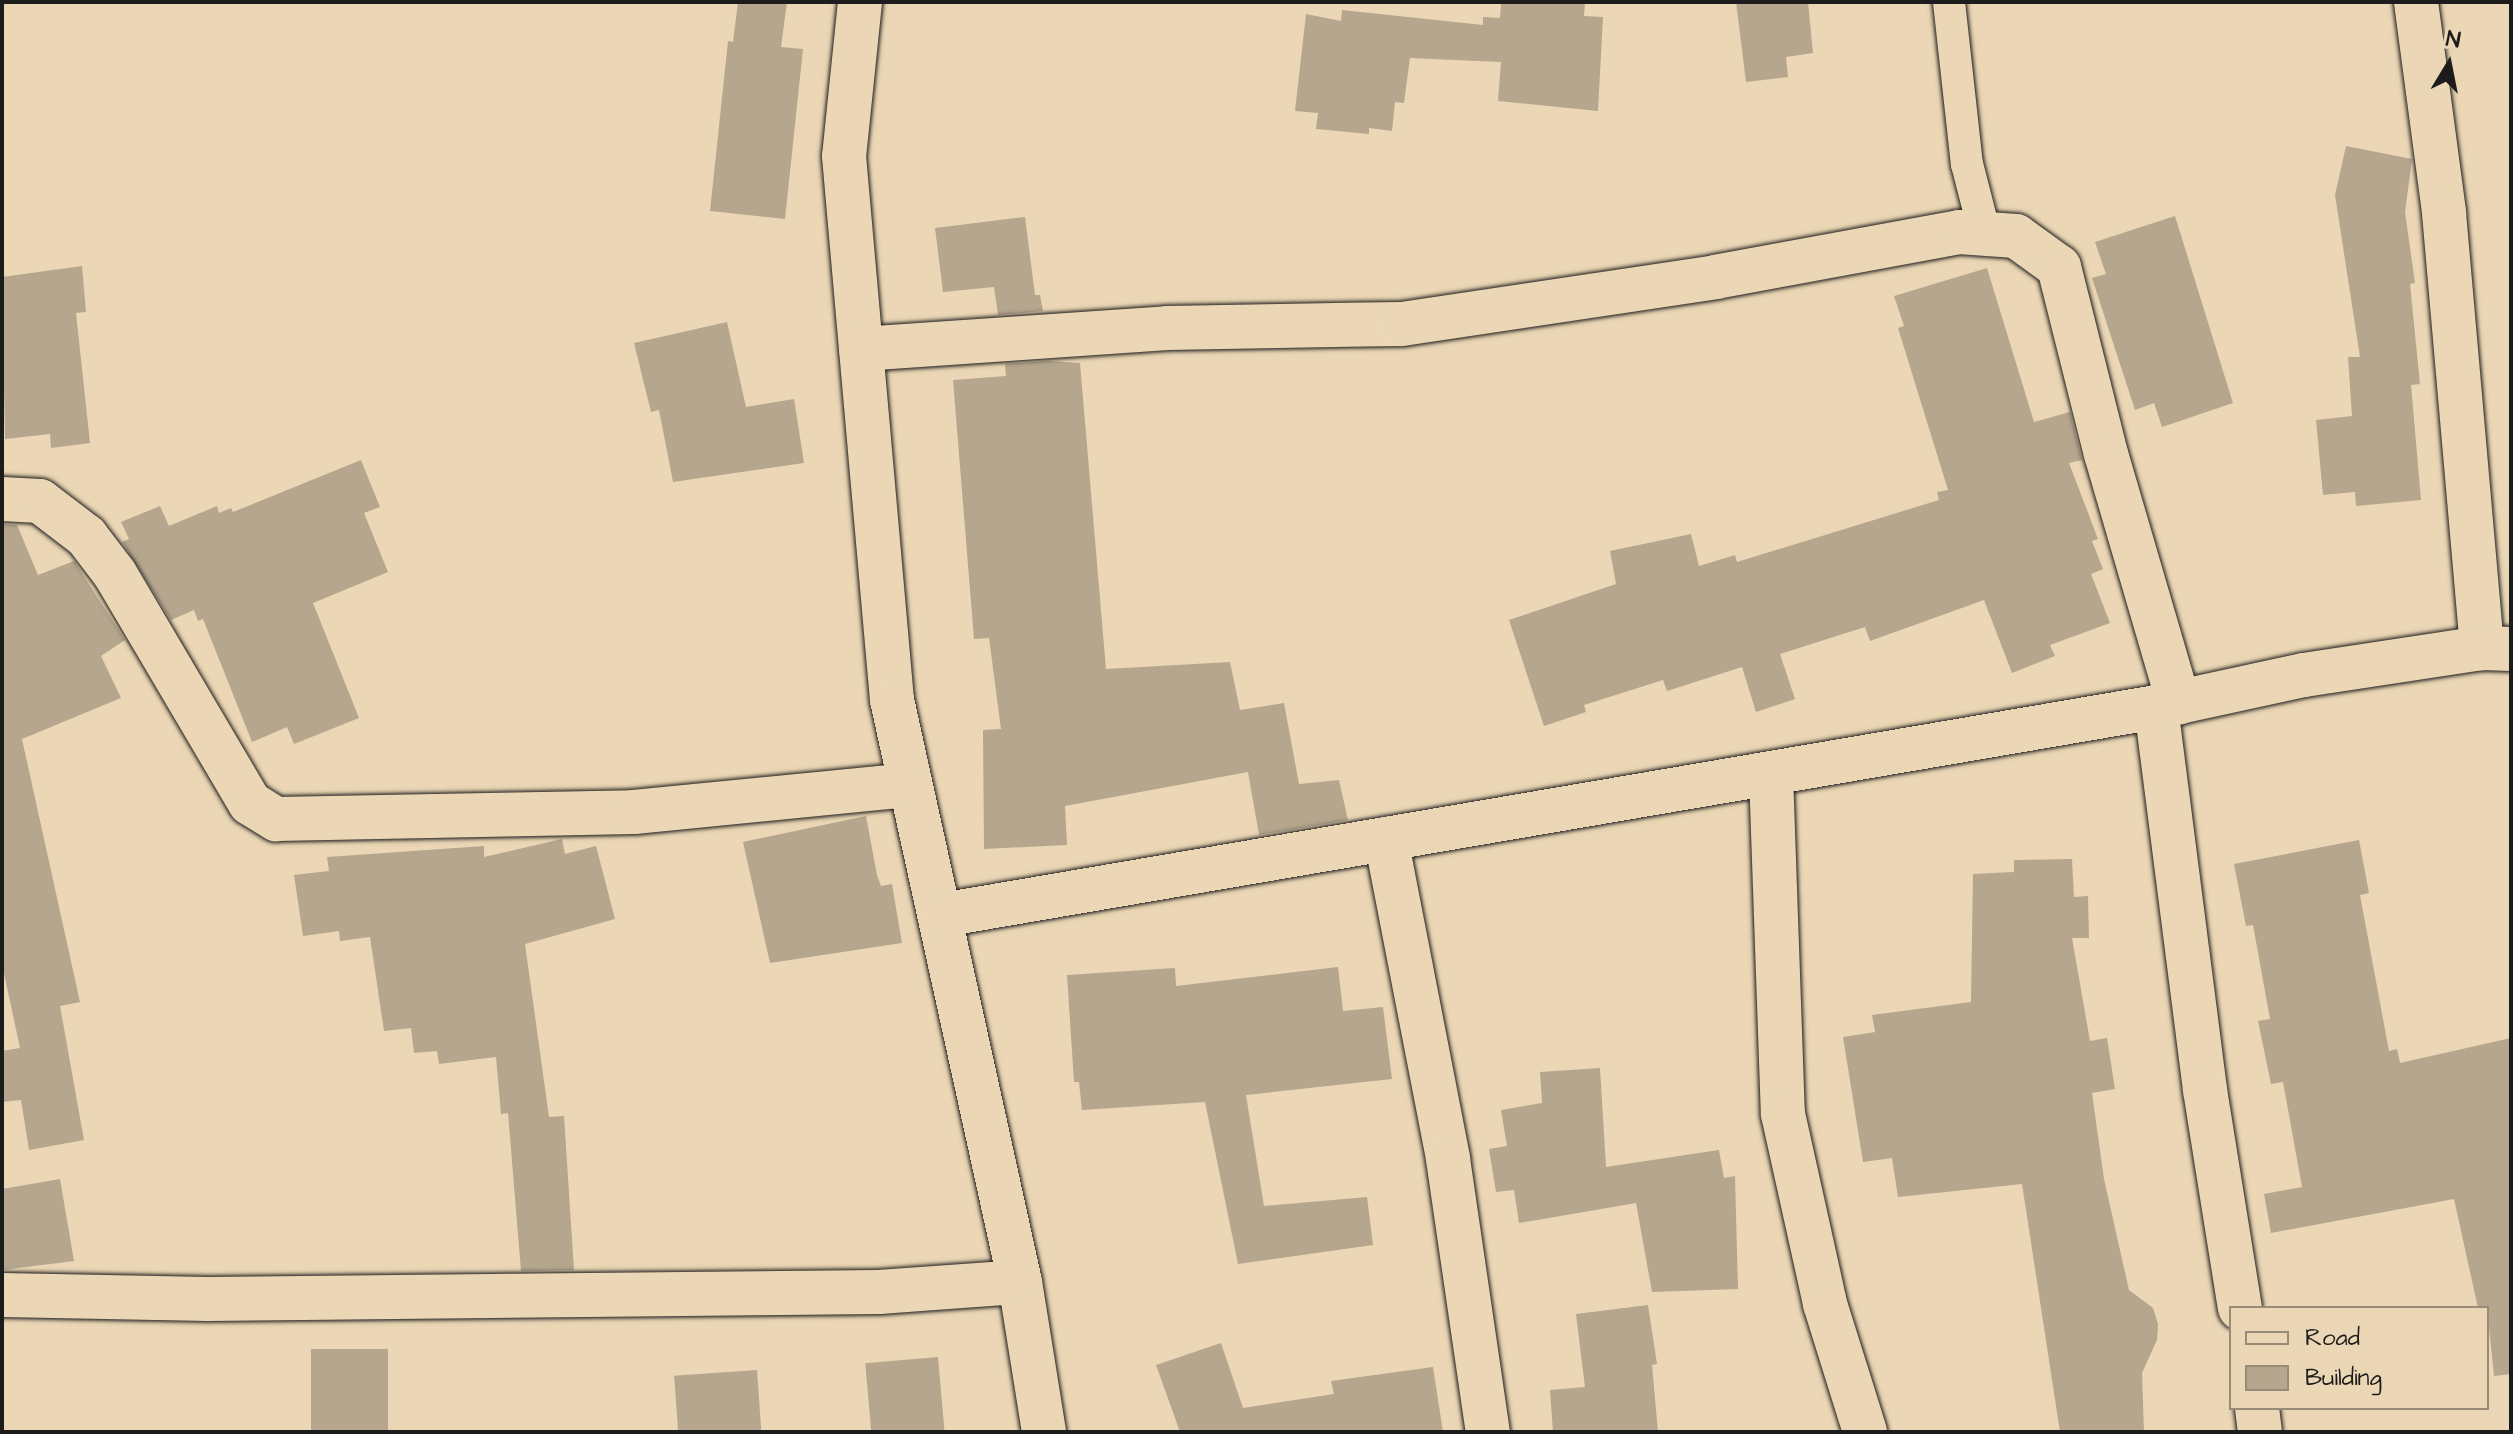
<!DOCTYPE html>
<style>
body{margin:0}
#map{position:relative;width:2513px;height:1434px;overflow:hidden;background:#ebd7b5;font-family:"Architects Daughter",sans-serif}
div>[style]{position:absolute}
.building>*{inset:0;background:#b5a68d;transform-origin:0 0}
.roads{filter:drop-shadow(0 0 2px #1c1c1c) drop-shadow(0 0 2px #1c1c1c)}
.service>*{height:32px;margin:-16px;padding:0 16px;transform-origin:16px;border-radius:16px;background:#ebd7b5}
.minor>*{height:44px;margin:-22px;padding:0 22px;transform-origin:22px;border-radius:22px;background:#ebd7b5}
span{translate:-50% -50%;white-space:nowrap;text-align:center;line-height:1.15;-webkit-text-stroke:7px #ebd7b5;paint-order:stroke}
.frame{position:absolute;inset:0;border:4px solid #1c1c1c;pointer-events:none}
.legend{position:absolute;left:2229px;top:1306px;width:260px;height:104px;box-sizing:border-box;background:#ebd7b5;border:2px solid #988c78;margin:0;padding:10px 14px;list-style:none;font-size:24px;color:#1c1c1c}
.legend li{display:flex;align-items:center;gap:16px;height:40px}
.legend b{width:40px;border:2px solid #988c78}
.north{position:absolute;left:2409px;top:24px;width:80px;height:80px;-webkit-text-stroke:6px #ebd7b5;paint-order:stroke;rotate:10deg;font-size:22px;font-weight:700;line-height:32px;text-align:center;color:#1c1c1c}
.north::after{content:'';display:block;margin:auto;width:28px;height:36px;background:#1c1c1c;clip-path:polygon(50% 0,100% 100%,50% 72%,0 100%)}
</style>
<div id="map">
<div class="building">
<div style="clip-path:polygon(738px 2px,787px 2px,781px 47px,803px 49px,785px 219px,710px 211px,728px 41px,733px 42px)"></div>
<div style="clip-path:polygon(1501px 2px,1585px 2px,1584px 16px,1603px 17px,1598px 111px,1498px 101px,1501px 62px,1410px 58px,1404px 103px,1395px 102px,1392px 131px,1369px 128px,1369px 134px,1316px 129px,1318px 113px,1295px 111px,1306px 14px,1341px 21px,1342px 10px,1483px 25px,1483px 17px,1500px 18px)"></div>
<div style="clip-path:polygon(1736px 2px,1808px 2px,1813px 53px,1786px 57px,1788px 77px,1746px 82px)"></div>
<div style="clip-path:polygon(2346px 146px,2412px 159px,2405px 212px,2415px 283px,2410px 284px,2420px 384px,2411px 385px,2421px 500px,2356px 506px,2355px 492px,2323px 495px,2316px 420px,2352px 416px,2348px 357px,2360px 357px,2335px 195px)"></div>
<div style="clip-path:polygon(2175px 216px,2233px 403px,2162px 427px,2154px 403px,2135px 410px,2092px 278px,2106px 274px,2095px 242px)"></div>
<div style="clip-path:polygon(1025px 217px,1035px 295px,1040px 295px,1043px 311px,998px 315px,994px 287px,943px 292px,935px 228px)"></div>
<div style="clip-path:polygon(82px 266px,86px 312px,76px 313px,90px 443px,51px 448px,50px 434px,5px 439px,2px 277px)"></div>
<div style="clip-path:polygon(1987px 268px,2034px 422px,2070px 412px,2082px 460px,2069px 463px,2098px 539px,2092px 541px,2103px 569px,2091px 574px,2110px 623px,2050px 645px,2055px 656px,2012px 673px,1984px 600px,1870px 641px,1865px 627px,1780px 654px,1795px 699px,1756px 712px,1742px 667px,1667px 691px,1663px 680px,1584px 705px,1586px 712px,1544px 726px,1509px 620px,1616px 584px,1610px 551px,1691px 534px,1699px 566px,1735px 555px,1737px 562px,1939px 500px,1937px 492px,1948px 490px,1898px 328px,1904px 326px,1894px 296px)"></div>
<div style="clip-path:polygon(727px 322px,746px 407px,794px 399px,804px 463px,673px 482px,659px 410px,651px 412px,634px 343px)"></div>
<div style="clip-path:polygon(1049px 361px,1080px 363px,1106px 669px,1230px 662px,1240px 710px,1284px 703px,1299px 784px,1339px 780px,1348px 820px,1259px 835px,1248px 772px,1065px 806px,1067px 845px,984px 849px,983px 730px,1001px 729px,989px 638px,974px 639px,953px 380px,1006px 376px,1005px 364px)"></div>
<div style="clip-path:polygon(361px 460px,380px 507px,364px 513px,388px 572px,313px 603px,359px 718px,294px 744px,287px 727px,252px 742px,203px 619px,198px 621px,194px 610px,171px 620px,122px 542px,129px 539px,121px 522px,160px 506px,169px 526px,217px 506px,219px 513px,231px 508px,233px 512px)"></div>
<div style="clip-path:polygon(2px 524px,17px 525px,38px 575px,74px 561px,125px 640px,101px 656px,121px 698px,22px 739px,80px 1002px,60px 1006px,84px 1140px,29px 1150px,21px 1100px,2px 1102px,2px 1051px,20px 1048px,2px 964px)"></div>
<div style="clip-path:polygon(866px 816px,877px 875px,881px 886px,892px 884px,902px 943px,770px 963px,743px 842px)"></div>
<div style="clip-path:polygon(562px 839px,565px 854px,596px 846px,615px 919px,525px 944px,549px 1117px,564px 1116px,574px 1270px,521px 1271px,508px 1113px,501px 1114px,496px 1057px,439px 1064px,437px 1051px,414px 1053px,411px 1028px,384px 1031px,370px 937px,340px 941px,339px 931px,303px 936px,294px 875px,329px 871px,327px 857px,484px 846px,484px 857px)"></div>
<div style="clip-path:polygon(2359px 840px,2369px 893px,2360px 895px,2389px 1051px,2397px 1049px,2400px 1063px,2511px 1038px,2511px 1374px,2494px 1376px,2487px 1308px,2478px 1308px,2454px 1199px,2271px 1233px,2264px 1194px,2302px 1187px,2283px 1082px,2271px 1084px,2258px 1021px,2270px 1019px,2253px 925px,2246px 926px,2234px 864px)"></div>
<div style="clip-path:polygon(2072px 859px,2074px 897px,2088px 896px,2089px 938px,2072px 938px,2090px 1041px,2107px 1038px,2115px 1089px,2092px 1093px,2104px 1179px,2129px 1290px,2153px 1308px,2158px 1324px,2157px 1340px,2142px 1373px,2144px 1432px,2060px 1432px,2022px 1184px,1898px 1197px,1892px 1158px,1863px 1162px,1843px 1037px,1875px 1032px,1872px 1015px,1971px 1002px,1973px 874px,2014px 872px,2014px 860px)"></div>
<div style="clip-path:polygon(1338px 967px,1343px 1011px,1383px 1007px,1392px 1079px,1246px 1095px,1264px 1206px,1367px 1197px,1373px 1245px,1238px 1264px,1205px 1102px,1082px 1110px,1079px 1082px,1074px 1082px,1067px 975px,1175px 968px,1176px 986px)"></div>
<div style="clip-path:polygon(1600px 1068px,1606px 1167px,1719px 1150px,1724px 1178px,1735px 1176px,1738px 1289px,1652px 1292px,1636px 1203px,1519px 1223px,1514px 1190px,1496px 1192px,1489px 1149px,1507px 1146px,1501px 1110px,1542px 1103px,1540px 1072px)"></div>
<div style="clip-path:polygon(60px 1179px,74px 1261px,2px 1270px,2px 1189px)"></div>
<div style="clip-path:polygon(1648px 1305px,1657px 1364px,1652px 1365px,1658px 1432px,1553px 1432px,1550px 1390px,1585px 1387px,1576px 1314px)"></div>
<div style="clip-path:polygon(1221px 1343px,1243px 1408px,1334px 1394px,1331px 1381px,1433px 1367px,1443px 1432px,1180px 1432px,1156px 1365px)"></div>
<div style="left:311px;top:1349px;width:77px;height:83px"></div>
<div style="left:938px;top:1357px;width:75px;height:73px;rotate:85deg"></div>
<div style="left:757px;top:1370px;width:62px;height:83px;rotate:86deg"></div>
</div>
<div class="roads">
<div class="service">
<div style="left:1949px;top:2px;width:163px;rotate:83.7deg"></div>
<div style="left:1967px;top:164px;width:72px;rotate:75.6deg"></div>
</div>
<div class="minor">
<div style="left:860px;top:2px;width:155px;rotate:95.9deg"></div>
<div style="left:844px;top:156px;width:546px;rotate:84.96deg"></div>
<div style="left:892px;top:700px;width:596px;rotate:77.6deg"></div>
<div style="left:1020px;top:1282px;width:152px;rotate:80.9deg"></div>
<div style="left:2416px;top:2px;width:213px;rotate:82.4deg"></div>
<div style="left:2444px;top:213px;width:437px;rotate:85deg"></div>
<div style="left:861px;top:349px;width:307px;rotate:-3.9deg"></div>
<div style="left:1167px;top:328px;width:235px;rotate:-1deg"></div>
<div style="left:1402px;top:324px;width:317px;rotate:-8.5deg"></div>
<div style="left:1715px;top:277px;width:248px;rotate:-10.4deg"></div>
<div style="left:1959px;top:232px;width:57px;rotate:4deg"></div>
<div style="left:2016px;top:236px;width:53px;rotate:35.8deg"></div>
<div style="left:2059px;top:267px;width:193px;rotate:75.9deg"></div>
<div style="left:2106px;top:454px;width:259px;rotate:73.7deg"></div>
<div style="left:2px;top:499px;width:38px;rotate:3deg"></div>
<div style="left:40px;top:501px;width:58px;rotate:37.3deg"></div>
<div style="left:86px;top:536px;width:48px;rotate:52.7deg"></div>
<div style="left:115px;top:574px;width:266px;rotate:59.5deg"></div>
<div style="left:250px;top:803px;width:31px;rotate:32deg"></div>
<div style="left:276px;top:819px;width:358px;rotate:-1.1deg"></div>
<div style="left:634px;top:812px;width:275px;rotate:-5.6deg"></div>
<div style="left:2156px;top:707px;width:386px;rotate:82.7deg"></div>
<div style="left:2205px;top:1090px;width:221px;rotate:80.9deg"></div>
<div style="left:1771px;top:774px;width:340px;rotate:88deg"></div>
<div style="left:1783px;top:1114px;width:195px;rotate:77.5deg"></div>
<div style="left:1825px;top:1304px;width:134px;rotate:72.6deg"></div>
<div style="left:1386px;top:839px;width:326px;rotate:79deg"></div>
<div style="left:1448px;top:1159px;width:276px;rotate:81.7deg"></div>
<div style="left:942px;top:915px;width:1232px;rotate:-9.72deg"></div>
<div style="left:2156px;top:707px;width:151px;rotate:-12.2deg"></div>
<div style="left:2304px;top:675px;width:180px;rotate:-8.6deg"></div>
<div style="left:2482px;top:648px;width:29px;rotate:2deg"></div>
<div style="left:2px;top:1295px;width:206px;rotate:1.1deg"></div>
<div style="left:208px;top:1299px;width:671px;rotate:-0.6deg"></div>
<div style="left:879px;top:1292px;width:141px;rotate:-4.1deg"></div>
<div style="left:2257px;top:1408px;width:24px;rotate:83deg"></div>
</div>
</div>
<div class="frame"></div>
<ul class="legend">
<li><b style="height:10px;background:#ebd7b5"></b>Road</li>
<li><b style="height:22px;background:#b5a68d"></b>Building</li>
</ul>
<div class="north">N</div>
</div>
